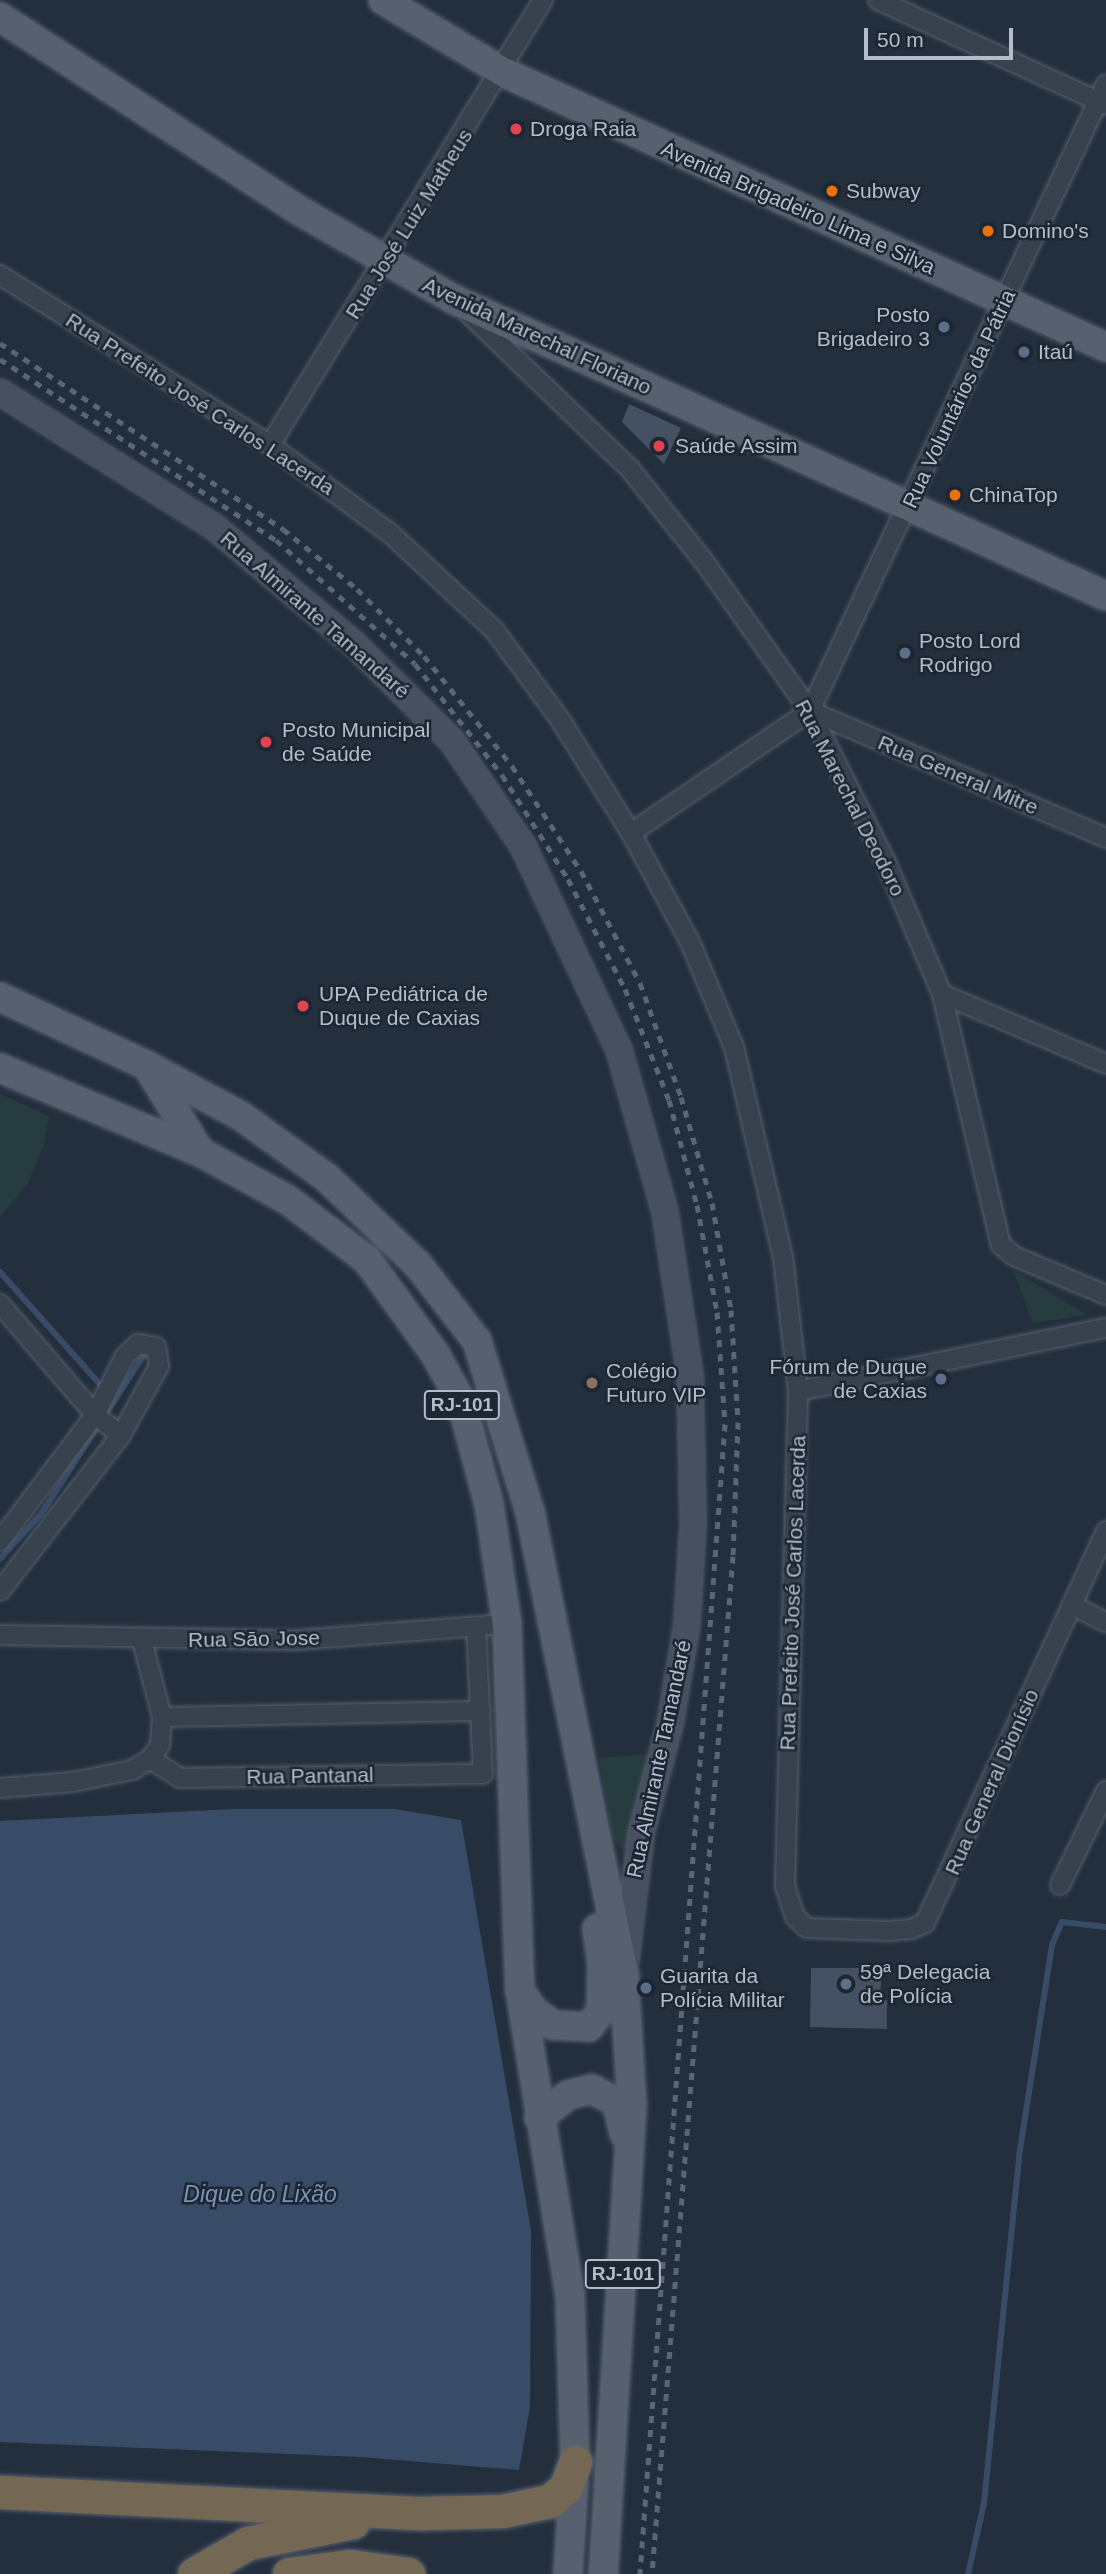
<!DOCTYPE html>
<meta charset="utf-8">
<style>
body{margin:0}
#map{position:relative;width:1106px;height:2574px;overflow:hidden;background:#242f3e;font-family:Arial,sans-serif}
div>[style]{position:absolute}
.green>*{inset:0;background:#263c3f}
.water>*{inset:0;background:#394c67}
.stream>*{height:6px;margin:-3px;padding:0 3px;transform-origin:3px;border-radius:3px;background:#394c67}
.building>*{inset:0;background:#455162}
.roads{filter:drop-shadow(0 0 2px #565f6c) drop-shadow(0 0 2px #565f6c)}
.street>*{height:18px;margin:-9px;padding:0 9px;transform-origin:9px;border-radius:9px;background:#38414e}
.secondary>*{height:24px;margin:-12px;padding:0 12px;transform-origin:12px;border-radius:12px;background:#465061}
.primary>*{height:28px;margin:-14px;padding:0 14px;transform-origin:14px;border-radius:14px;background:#56606e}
.highway>*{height:33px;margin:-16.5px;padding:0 16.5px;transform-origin:16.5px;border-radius:16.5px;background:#746855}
.rail>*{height:5px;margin-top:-2.5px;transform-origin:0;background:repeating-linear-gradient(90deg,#5a6575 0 7px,transparent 0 14px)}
.dots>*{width:19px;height:19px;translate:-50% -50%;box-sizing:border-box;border:4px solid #1d2633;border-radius:50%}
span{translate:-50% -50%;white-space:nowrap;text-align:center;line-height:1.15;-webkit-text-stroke:5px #1d2633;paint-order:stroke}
.shield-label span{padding:2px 5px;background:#1d2633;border:2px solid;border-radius:5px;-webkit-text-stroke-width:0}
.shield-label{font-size:19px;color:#b4bcc9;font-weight:700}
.poi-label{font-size:21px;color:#b4bcc9}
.left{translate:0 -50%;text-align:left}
.right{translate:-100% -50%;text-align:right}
.street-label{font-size:21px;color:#b4bcc9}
.water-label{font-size:23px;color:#7c92b1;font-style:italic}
.scale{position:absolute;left:864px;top:28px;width:149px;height:32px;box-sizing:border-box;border:4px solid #b4bcc9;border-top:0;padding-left:9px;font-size:21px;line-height:24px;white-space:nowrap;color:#b4bcc9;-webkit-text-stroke:5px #1d2633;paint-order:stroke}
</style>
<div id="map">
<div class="green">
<div style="clip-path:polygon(0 1094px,49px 1116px,44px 1145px,27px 1185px,0 1217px)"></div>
<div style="clip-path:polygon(1013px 1270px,1087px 1315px,1033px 1323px)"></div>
<div style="clip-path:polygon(649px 1754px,631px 1841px,623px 1850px,613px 1838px,599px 1758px)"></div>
</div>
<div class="water">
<div style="clip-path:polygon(233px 1809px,395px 1809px,461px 1820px,531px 2231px,530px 2407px,519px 2470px,361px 2457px,0 2442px,0 1821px)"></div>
</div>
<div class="stream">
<div style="left:0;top:1272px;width:159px;rotate:48.3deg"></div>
<div style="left:0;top:1559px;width:61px;rotate:-47.7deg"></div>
<div style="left:41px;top:1514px;width:195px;rotate:-57.1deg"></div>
<div style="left:968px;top:2574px;width:73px;rotate:-77.3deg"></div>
<div style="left:984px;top:2503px;width:349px;rotate:-84.2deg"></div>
<div style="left:1019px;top:2156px;width:214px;rotate:-81.1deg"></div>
<div style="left:1052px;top:1945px;width:25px;rotate:-67deg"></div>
<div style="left:1062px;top:1922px;width:44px;rotate:6.5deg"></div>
</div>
<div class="building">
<div style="clip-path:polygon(629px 404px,681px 428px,664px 464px,622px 422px)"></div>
<div style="clip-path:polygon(811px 1968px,882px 1968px,880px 1999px,887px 2000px,887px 2029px,810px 2027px)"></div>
</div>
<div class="roads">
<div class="street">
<div style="left:878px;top:0;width:251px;rotate:24.7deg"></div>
<div style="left:0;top:275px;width:319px;rotate:32.2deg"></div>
<div style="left:270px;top:445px;width:150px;rotate:36.3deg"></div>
<div style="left:391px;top:534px;width:142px;rotate:43deg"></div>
<div style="left:495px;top:631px;width:112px;rotate:53.7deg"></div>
<div style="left:561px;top:721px;width:132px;rotate:58deg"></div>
<div style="left:631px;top:833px;width:124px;rotate:61.6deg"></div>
<div style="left:690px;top:942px;width:114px;rotate:67.3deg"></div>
<div style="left:734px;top:1047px;width:216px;rotate:76.9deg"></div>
<div style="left:783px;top:1257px;width:135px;rotate:83.6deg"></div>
<div style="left:798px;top:1391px;width:495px;rotate:91.5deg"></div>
<div style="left:785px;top:1886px;width:33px;rotate:72deg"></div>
<div style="left:795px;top:1917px;width:16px;rotate:43deg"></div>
<div style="left:807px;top:1928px;width:82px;rotate:2.1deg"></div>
<div style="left:889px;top:1931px;width:22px;rotate:-5deg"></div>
<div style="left:911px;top:1929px;width:15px;rotate:-23deg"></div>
<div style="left:925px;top:1923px;width:432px;rotate:-65.2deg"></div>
<div style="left:468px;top:313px;width:225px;rotate:43.9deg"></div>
<div style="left:630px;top:469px;width:117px;rotate:51.3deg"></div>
<div style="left:703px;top:560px;width:185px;rotate:54.7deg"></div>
<div style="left:810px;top:711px;width:167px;rotate:63.3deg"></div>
<div style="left:885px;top:860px;width:146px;rotate:67deg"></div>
<div style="left:942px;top:994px;width:258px;rotate:76.8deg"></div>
<div style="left:1001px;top:1245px;width:17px;rotate:40deg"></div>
<div style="left:1014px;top:1256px;width:100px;rotate:23deg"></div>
<div style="left:270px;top:445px;width:522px;rotate:-58.47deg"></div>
<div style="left:810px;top:711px;width:322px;rotate:23.2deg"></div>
<div style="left:631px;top:833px;width:217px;rotate:-34.3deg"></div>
<div style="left:810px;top:711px;width:693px;rotate:-64.73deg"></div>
<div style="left:942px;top:994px;width:178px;rotate:23.1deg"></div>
<div style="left:0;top:1304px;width:146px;rotate:49.4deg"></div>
<div style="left:95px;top:1415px;width:33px;rotate:38deg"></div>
<div style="left:798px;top:1391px;width:314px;rotate:-11.6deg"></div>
<div style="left:0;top:1541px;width:158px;rotate:-53deg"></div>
<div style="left:95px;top:1415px;width:66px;rotate:-63deg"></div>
<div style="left:125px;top:1356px;width:18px;rotate:-43deg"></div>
<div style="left:138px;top:1344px;width:18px;rotate:9deg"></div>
<div style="left:156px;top:1347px;width:19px;rotate:81deg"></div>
<div style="left:159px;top:1366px;width:79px;rotate:118.8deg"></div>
<div style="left:121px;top:1435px;width:197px;rotate:127.8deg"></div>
<div style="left:1072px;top:1605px;width:38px;rotate:27deg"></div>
<div style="left:0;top:1635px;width:298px;rotate:1deg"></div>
<div style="left:298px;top:1640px;width:210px;rotate:-4.4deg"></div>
<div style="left:162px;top:1717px;width:319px;rotate:-1.1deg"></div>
<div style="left:150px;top:1759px;width:36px;rotate:32deg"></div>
<div style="left:180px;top:1778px;width:303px;rotate:-0.8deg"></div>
<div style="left:483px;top:1774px;width:146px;rotate:-92.7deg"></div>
<div style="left:0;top:1788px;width:73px;rotate:-4.7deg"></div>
<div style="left:73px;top:1782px;width:60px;rotate:-11.5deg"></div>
<div style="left:132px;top:1770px;width:21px;rotate:-31deg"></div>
<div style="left:150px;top:1759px;width:17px;rotate:-54deg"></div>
<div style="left:160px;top:1745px;width:28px;rotate:-86deg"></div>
<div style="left:162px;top:1717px;width:80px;rotate:-104.6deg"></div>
<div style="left:1060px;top:1885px;width:105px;rotate:-63.9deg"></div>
</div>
<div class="secondary">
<div style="left:0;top:392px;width:252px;rotate:32.2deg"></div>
<div style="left:213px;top:526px;width:182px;rotate:39.9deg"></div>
<div style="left:353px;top:643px;width:139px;rotate:44.7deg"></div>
<div style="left:452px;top:741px;width:127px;rotate:55.9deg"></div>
<div style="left:523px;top:846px;width:225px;rotate:64.8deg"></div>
<div style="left:619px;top:1050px;width:168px;rotate:74.1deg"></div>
<div style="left:665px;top:1212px;width:166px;rotate:81.3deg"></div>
<div style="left:690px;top:1376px;width:149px;rotate:88.8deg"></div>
<div style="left:693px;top:1525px;width:99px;rotate:93.5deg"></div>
<div style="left:687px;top:1624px;width:101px;rotate:99.6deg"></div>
<div style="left:670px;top:1724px;width:114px;rotate:104.8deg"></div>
<div style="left:641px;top:1834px;width:127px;rotate:96.8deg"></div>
</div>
<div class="primary">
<div style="left:383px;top:0;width:140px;rotate:31deg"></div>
<div style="left:503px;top:72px;width:663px;rotate:24.52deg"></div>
<div style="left:0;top:17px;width:357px;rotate:32.9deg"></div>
<div style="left:300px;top:211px;width:177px;rotate:29.9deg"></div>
<div style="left:453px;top:299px;width:717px;rotate:24.46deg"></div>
<div style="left:0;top:997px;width:163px;rotate:25deg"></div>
<div style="left:148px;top:1066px;width:106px;rotate:28.3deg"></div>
<div style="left:241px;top:1116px;width:105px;rotate:35.7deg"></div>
<div style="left:326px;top:1177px;width:127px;rotate:43.7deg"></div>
<div style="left:418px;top:1265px;width:96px;rotate:52.2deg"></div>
<div style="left:477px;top:1341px;width:179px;rotate:72.8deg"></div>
<div style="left:530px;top:1512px;width:472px;rotate:78.5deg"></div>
<div style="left:624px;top:1975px;width:130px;rotate:86.5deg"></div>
<div style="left:632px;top:2105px;width:470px;rotate:93.5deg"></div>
<div style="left:0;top:1068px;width:217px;rotate:22.8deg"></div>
<div style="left:200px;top:1152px;width:100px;rotate:28.6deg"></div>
<div style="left:288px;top:1200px;width:99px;rotate:37.2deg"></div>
<div style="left:367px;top:1260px;width:116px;rotate:54.1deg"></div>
<div style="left:435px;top:1354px;width:54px;rotate:61deg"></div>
<div style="left:461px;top:1401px;width:107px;rotate:74.8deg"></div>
<div style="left:489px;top:1504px;width:121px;rotate:81.5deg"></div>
<div style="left:507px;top:1624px;width:366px;rotate:88deg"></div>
<div style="left:520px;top:1990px;width:308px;rotate:80.7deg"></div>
<div style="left:570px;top:2294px;width:168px;rotate:88.3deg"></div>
<div style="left:575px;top:2462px;width:112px;rotate:93.6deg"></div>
<div style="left:149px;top:1069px;width:97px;rotate:58.4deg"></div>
<div style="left:521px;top:1992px;width:23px;rotate:56deg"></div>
<div style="left:534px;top:2011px;width:24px;rotate:36deg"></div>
<div style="left:553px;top:2025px;width:36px;rotate:3deg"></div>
<div style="left:589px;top:2027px;width:20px;rotate:-53deg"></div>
<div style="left:601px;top:2011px;width:47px;rotate:-88.8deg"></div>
<div style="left:602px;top:1964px;width:36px;rotate:-98deg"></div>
<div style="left:539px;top:2118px;width:37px;rotate:-38deg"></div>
<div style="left:568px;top:2095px;width:25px;rotate:-14deg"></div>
<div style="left:592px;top:2089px;width:29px;rotate:29deg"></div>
<div style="left:617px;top:2103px;width:32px;rotate:77deg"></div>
</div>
<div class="highway">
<div style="left:0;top:2492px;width:422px;rotate:2.9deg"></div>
<div style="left:421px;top:2513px;width:81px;rotate:-1.4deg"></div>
<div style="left:502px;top:2511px;width:49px;rotate:-11.8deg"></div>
<div style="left:550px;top:2501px;width:21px;rotate:-41deg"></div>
<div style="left:566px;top:2487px;width:27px;rotate:-70deg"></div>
<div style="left:194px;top:2574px;width:62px;rotate:-29.9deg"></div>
<div style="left:248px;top:2543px;width:107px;rotate:-11.3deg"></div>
<div style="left:289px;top:2574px;width:62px;rotate:-7.5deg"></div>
<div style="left:350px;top:2566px;width:59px;rotate:7.9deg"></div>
</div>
</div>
<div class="rail">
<div style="left:0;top:343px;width:339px;rotate:33.3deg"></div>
<div style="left:283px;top:529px;width:95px;rotate:39deg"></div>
<div style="left:357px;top:589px;width:95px;rotate:45deg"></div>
<div style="left:424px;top:656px;width:141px;rotate:51.3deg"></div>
<div style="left:512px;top:766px;width:126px;rotate:56.7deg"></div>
<div style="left:581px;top:871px;width:127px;rotate:62.2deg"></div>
<div style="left:640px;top:983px;width:121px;rotate:70.2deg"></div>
<div style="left:681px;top:1097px;width:110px;rotate:73.7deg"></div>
<div style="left:712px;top:1203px;width:109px;rotate:79.9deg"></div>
<div style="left:731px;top:1310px;width:112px;rotate:86.4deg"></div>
<div style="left:738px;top:1422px;width:134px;rotate:92.1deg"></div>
<div style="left:733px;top:1556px;width:1021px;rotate:94.55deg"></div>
<div style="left:0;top:359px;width:330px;rotate:33.3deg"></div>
<div style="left:276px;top:540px;width:186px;rotate:41.7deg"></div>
<div style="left:415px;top:664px;width:141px;rotate:51.9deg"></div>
<div style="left:502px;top:775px;width:123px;rotate:57.6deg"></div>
<div style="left:568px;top:879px;width:124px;rotate:62.6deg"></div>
<div style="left:625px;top:989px;width:119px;rotate:68.4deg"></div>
<div style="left:669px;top:1100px;width:109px;rotate:75.1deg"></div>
<div style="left:697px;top:1205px;width:109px;rotate:79.4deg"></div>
<div style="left:717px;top:1312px;width:112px;rotate:85.9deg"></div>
<div style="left:725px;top:1424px;width:1153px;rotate:94.23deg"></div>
</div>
<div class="dots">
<div style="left:516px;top:129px;background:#e0444e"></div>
<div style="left:832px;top:191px;background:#e8710a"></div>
<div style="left:988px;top:231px;background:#e8710a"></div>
<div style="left:944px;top:327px;background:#5c6f8a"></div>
<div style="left:1024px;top:352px;background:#5c6f8a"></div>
<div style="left:659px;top:446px;background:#e0444e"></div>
<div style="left:955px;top:495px;background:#e8710a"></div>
<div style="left:905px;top:653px;background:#5c6f8a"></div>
<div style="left:266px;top:742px;background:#e0444e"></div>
<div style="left:303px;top:1006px;background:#e0444e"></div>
<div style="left:941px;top:1379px;background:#5c6f8a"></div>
<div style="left:592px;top:1383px;background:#8d6e63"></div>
<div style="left:846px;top:1984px;background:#5c6f8a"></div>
<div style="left:646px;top:1988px;background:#5c6f8a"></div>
</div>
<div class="shield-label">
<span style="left:462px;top:1405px">RJ-101</span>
<span style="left:623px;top:2274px">RJ-101</span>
</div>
<div class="poi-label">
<span class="left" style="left:530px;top:129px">Droga Raia</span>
<span class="left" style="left:846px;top:191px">Subway</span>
<span class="left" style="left:1002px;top:231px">Domino's</span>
<span class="right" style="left:930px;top:327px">Posto<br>Brigadeiro 3</span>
<span class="left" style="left:1038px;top:352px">Itaú</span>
<span class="left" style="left:675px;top:446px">Saúde Assim</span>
<span class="left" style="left:969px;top:495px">ChinaTop</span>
<span class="left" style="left:919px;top:653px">Posto Lord<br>Rodrigo</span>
<span class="left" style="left:282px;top:742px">Posto Municipal<br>de Saúde</span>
<span class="left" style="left:319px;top:1006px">UPA Pediátrica de<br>Duque de Caxias</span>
<span class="right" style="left:927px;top:1379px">Fórum de Duque<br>de Caxias</span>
<span class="left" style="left:606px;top:1383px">Colégio<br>Futuro VIP</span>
<span class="left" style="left:860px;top:1984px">59ª Delegacia<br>de Polícia</span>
<span class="left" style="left:660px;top:1988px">Guarita da<br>Polícia Militar</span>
</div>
<div class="street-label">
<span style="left:798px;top:208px;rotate:24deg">Avenida Brigadeiro Lima e Silva</span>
<span style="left:409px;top:224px;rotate:-58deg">Rua José Luiz Matheus</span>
<span style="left:537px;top:336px;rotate:25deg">Avenida Marechal Floriano</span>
<span style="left:959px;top:399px;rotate:-65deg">Rua Voluntários da Pátria</span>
<span style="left:200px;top:404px;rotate:33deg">Rua Prefeito José Carlos Lacerda</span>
<span style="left:315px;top:615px;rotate:41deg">Rua Almirante Tamandaré</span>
<span style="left:958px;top:775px;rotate:23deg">Rua General Mitre</span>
<span style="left:850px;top:798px;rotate:63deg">Rua Marechal Deodoro</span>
<span style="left:793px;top:1593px;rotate:-88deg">Rua Prefeito José Carlos Lacerda</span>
<span style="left:254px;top:1639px;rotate:-1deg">Rua Sāo Jose</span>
<span style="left:659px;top:1759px;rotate:-78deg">Rua Almirante Tamandaré</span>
<span style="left:310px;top:1776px;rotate:-1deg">Rua Pantanal</span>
<span style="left:992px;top:1782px;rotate:-66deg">Rua General Dionísio</span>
</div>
<div class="water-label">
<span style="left:260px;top:2194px">Dique do Lixão</span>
</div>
<div class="scale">50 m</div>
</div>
